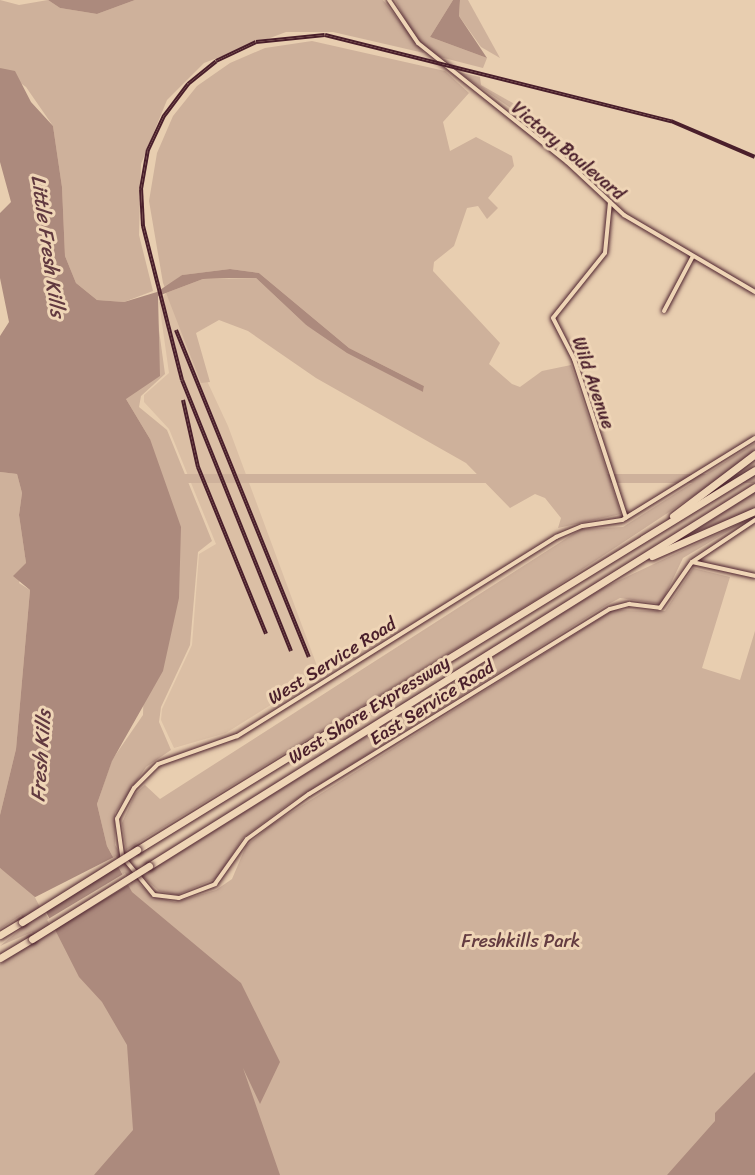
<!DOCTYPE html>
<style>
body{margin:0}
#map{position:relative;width:755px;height:1175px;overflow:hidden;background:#e8ceb0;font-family:Sriracha,sans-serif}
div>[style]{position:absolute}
.built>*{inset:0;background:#dbbfa5}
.green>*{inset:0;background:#ceb19b;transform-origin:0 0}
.water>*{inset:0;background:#ac8a7d}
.pier>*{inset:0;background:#e8ceb0;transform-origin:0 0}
.roads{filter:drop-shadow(0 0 2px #4a1f2b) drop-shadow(0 0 2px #4a1f2b)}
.street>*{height:4px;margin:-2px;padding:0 2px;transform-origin:2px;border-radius:2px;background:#efd5b6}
.highway>*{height:7px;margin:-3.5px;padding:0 3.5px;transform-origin:3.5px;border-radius:3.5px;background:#efd5b6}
.rail>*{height:4px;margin-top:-2px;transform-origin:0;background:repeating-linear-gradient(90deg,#efd5b6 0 4.5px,#4a1f2b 0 9px);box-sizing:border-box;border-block:2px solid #4a1f2b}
.bridges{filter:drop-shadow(0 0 2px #4a1f2b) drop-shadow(0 0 2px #4a1f2b)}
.highway-bridge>*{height:7px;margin:-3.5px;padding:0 3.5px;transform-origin:3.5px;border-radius:3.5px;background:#efd5b6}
span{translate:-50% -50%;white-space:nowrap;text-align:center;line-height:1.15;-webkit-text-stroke:6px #efd5b6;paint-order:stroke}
.street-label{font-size:18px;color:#4a1f2b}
.park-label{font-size:18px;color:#643c41}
.water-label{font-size:20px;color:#623a40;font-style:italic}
</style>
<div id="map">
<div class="built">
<div style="clip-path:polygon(166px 293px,228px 426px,320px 674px,226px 733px,174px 748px,161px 720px,162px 709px,192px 645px,199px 554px,216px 544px,169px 429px,144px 402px,144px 395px,169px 373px,159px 302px)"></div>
</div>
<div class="green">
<div style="clip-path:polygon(0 0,19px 5px,48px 0,60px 8px,97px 14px,135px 0,383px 0,424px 53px,333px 32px,286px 32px,204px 63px,167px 100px,141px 164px,139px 235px,153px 291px,124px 302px,97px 300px,76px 283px,65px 256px,62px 187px,53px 126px,26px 87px,0 68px)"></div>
<div style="clip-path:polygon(395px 0,453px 0,430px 37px,487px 58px,483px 68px,436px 56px,415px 38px)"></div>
<div style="clip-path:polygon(460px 0,468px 0,500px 58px,481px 47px,459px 16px)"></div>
<div style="clip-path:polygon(312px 41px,445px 71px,469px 93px,443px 122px,450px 151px,476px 137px,512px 156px,514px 166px,488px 198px,498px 208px,487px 219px,478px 206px,467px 208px,454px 246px,434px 262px,433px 271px,500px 343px,489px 364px,512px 384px,520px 387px,542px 371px,571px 365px,621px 514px,558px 528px,561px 518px,545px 498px,535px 494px,510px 508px,466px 463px,316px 378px,248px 331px,219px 320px,196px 333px,210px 382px,201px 383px,166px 293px,203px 279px,256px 278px,306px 325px,423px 392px,424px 386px,349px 348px,259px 273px,230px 269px,182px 275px,165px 288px,163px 283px,149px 201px,157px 153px,173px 116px,197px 86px,230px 63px,265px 48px)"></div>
<div style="clip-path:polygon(458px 72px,480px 77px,481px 85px,518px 106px,531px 122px)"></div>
<div style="clip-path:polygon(155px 301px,165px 374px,141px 396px,139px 407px,167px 430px,212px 541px,198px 552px,190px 645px,161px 707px,159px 722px,171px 750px,146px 767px,115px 813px,115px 845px,136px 881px,152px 896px,175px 902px,216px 890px,232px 879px,246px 846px,271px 825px,613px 610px,665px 611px,693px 568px,730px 577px,702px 668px,740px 680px,755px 631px,755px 1175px,0 1175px,0 964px,37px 940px,32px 932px,0 946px,27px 924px,21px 915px,0 929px,0 868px,30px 889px,58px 933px,129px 886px,107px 846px,97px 804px,112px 760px,143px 715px,150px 439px,126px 399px)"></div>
<div style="clip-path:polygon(755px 443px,755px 450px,713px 483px,539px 598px,126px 850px,122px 823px,135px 794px,145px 785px,160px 799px,581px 529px,623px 527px)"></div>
<div style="clip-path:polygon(0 472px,17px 474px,22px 493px,19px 515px,26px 563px,19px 583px,30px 590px,16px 749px,0 815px)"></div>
<div style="left:755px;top:474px;width:9px;height:734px;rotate:90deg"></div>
<div style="clip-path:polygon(755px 492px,755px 509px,694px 533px,693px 532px)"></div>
<div style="clip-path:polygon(749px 519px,683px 558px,661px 604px,620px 598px,605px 606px,290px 803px,243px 838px,217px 878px,177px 895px,159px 891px,142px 876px,603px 588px)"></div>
</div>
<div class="water">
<div style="clip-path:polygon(48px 0,135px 0,97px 14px,60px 8px)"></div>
<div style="clip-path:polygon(453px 0,460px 0,459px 16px,487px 58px,430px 37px)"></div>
<div style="clip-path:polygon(0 68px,15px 71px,31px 102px,53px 126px,62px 187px,65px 256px,76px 283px,97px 300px,124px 302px,157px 292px,182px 275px,230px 269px,259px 273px,349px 348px,424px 386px,423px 392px,347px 353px,306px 325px,256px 278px,229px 278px,203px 279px,158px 296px,160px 376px,126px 399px,150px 439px,181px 527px,179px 598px,163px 671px,112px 761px,97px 804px,107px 846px,132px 892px,241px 983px,280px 1062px,260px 1104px,243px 1068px,280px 1175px,94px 1175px,133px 1130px,127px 1045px,102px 1002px,79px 977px,41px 902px,0 868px,0 815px,16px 749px,30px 590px,13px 576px,26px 563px,19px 515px,22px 493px,17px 474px,0 472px,0 336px,9px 322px,0 278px,0 213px,11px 202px,0 162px)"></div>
<div style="clip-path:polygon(755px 1072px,755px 1175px,667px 1175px,715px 1121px,715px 1113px)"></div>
</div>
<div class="pier">
<div style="left:116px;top:856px;width:11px;height:91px;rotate:63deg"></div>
<div style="left:125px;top:873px;width:12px;height:91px;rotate:59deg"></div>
</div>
<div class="roads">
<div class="street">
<div style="left:389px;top:0;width:52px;rotate:56deg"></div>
<div style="left:418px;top:43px;width:191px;rotate:38.6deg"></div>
<div style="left:567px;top:162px;width:78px;rotate:42.9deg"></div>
<div style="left:624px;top:215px;width:152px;rotate:30.4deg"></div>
<div style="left:610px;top:202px;width:51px;rotate:95.6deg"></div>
<div style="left:605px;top:253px;width:83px;rotate:128.7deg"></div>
<div style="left:553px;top:318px;width:46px;rotate:62.9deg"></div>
<div style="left:574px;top:359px;width:167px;rotate:71.9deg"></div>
<div style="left:664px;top:311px;width:62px;rotate:-62.2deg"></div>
<div style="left:755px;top:438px;width:156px;rotate:148.3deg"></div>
<div style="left:622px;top:520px;width:40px;rotate:171.5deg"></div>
<div style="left:582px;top:526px;width:28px;rotate:157deg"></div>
<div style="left:556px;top:537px;width:376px;rotate:148deg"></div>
<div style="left:237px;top:736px;width:84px;rotate:160.5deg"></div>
<div style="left:158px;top:764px;width:34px;rotate:135deg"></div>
<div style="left:134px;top:788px;width:35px;rotate:119deg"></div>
<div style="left:117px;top:819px;width:37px;rotate:82deg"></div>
<div style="left:122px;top:856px;width:50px;rotate:50.6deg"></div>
<div style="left:154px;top:895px;width:25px;rotate:7deg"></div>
<div style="left:179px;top:898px;width:39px;rotate:-21deg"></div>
<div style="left:215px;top:884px;width:55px;rotate:-54.6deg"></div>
<div style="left:247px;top:839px;width:77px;rotate:-36deg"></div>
<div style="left:309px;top:794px;width:353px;rotate:-31.6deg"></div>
<div style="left:610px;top:609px;width:20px;rotate:-15deg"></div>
<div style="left:629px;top:604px;width:31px;rotate:7deg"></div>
<div style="left:660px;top:608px;width:56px;rotate:-55.2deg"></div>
<div style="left:692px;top:562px;width:76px;rotate:-33.7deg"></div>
<div style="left:692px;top:562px;width:65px;rotate:12.5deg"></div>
</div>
<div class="highway">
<div style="left:673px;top:516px;width:103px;rotate:-37.1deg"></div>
<div style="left:652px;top:556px;width:112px;rotate:-23.6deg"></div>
<div style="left:137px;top:850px;width:725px;rotate:-31.59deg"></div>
<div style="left:149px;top:866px;width:715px;rotate:-32.02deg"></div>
<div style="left:0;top:935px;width:26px;rotate:-31deg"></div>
<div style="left:0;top:958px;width:37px;rotate:-31deg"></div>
</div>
</div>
<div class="rail">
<div style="left:176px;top:330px;width:353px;rotate:67.9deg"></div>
<div style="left:183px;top:400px;width:69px;rotate:77.4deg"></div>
<div style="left:198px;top:467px;width:180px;rotate:67.8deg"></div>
<div style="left:291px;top:651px;width:292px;rotate:-111.9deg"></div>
<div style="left:182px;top:380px;width:159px;rotate:-104.2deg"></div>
<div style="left:143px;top:226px;width:37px;rotate:-93deg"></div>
<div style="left:141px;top:189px;width:40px;rotate:-80deg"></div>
<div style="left:148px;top:150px;width:38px;rotate:-65deg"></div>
<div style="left:164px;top:116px;width:40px;rotate:-53deg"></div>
<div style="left:188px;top:84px;width:36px;rotate:-39deg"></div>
<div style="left:216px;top:61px;width:44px;rotate:-25.4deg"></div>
<div style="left:256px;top:42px;width:69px;rotate:-5.8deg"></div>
<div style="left:325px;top:35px;width:357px;rotate:14deg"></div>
<div style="left:671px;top:121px;width:91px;rotate:23.2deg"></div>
</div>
<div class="bridges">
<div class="highway-bridge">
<div style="left:22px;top:922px;width:136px;rotate:-32.1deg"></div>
<div style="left:32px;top:939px;width:138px;rotate:-32deg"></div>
</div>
</div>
<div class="street-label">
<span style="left:568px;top:151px;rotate:40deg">Victory Boulevard</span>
<span style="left:593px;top:383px;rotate:71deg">Wild Avenue</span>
<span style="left:332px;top:661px;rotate:-32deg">West Service Road</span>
<span style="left:432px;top:703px;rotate:-32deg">East Service Road</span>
<span style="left:369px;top:710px;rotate:-32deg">West Shore Expressway</span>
</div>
<div class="park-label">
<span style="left:521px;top:941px">Freshkills Park</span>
</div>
<div class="water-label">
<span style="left:48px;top:246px;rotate:82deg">Little Fresh Kills</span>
<span style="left:41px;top:756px;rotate:-86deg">Fresh Kills</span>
</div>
</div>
